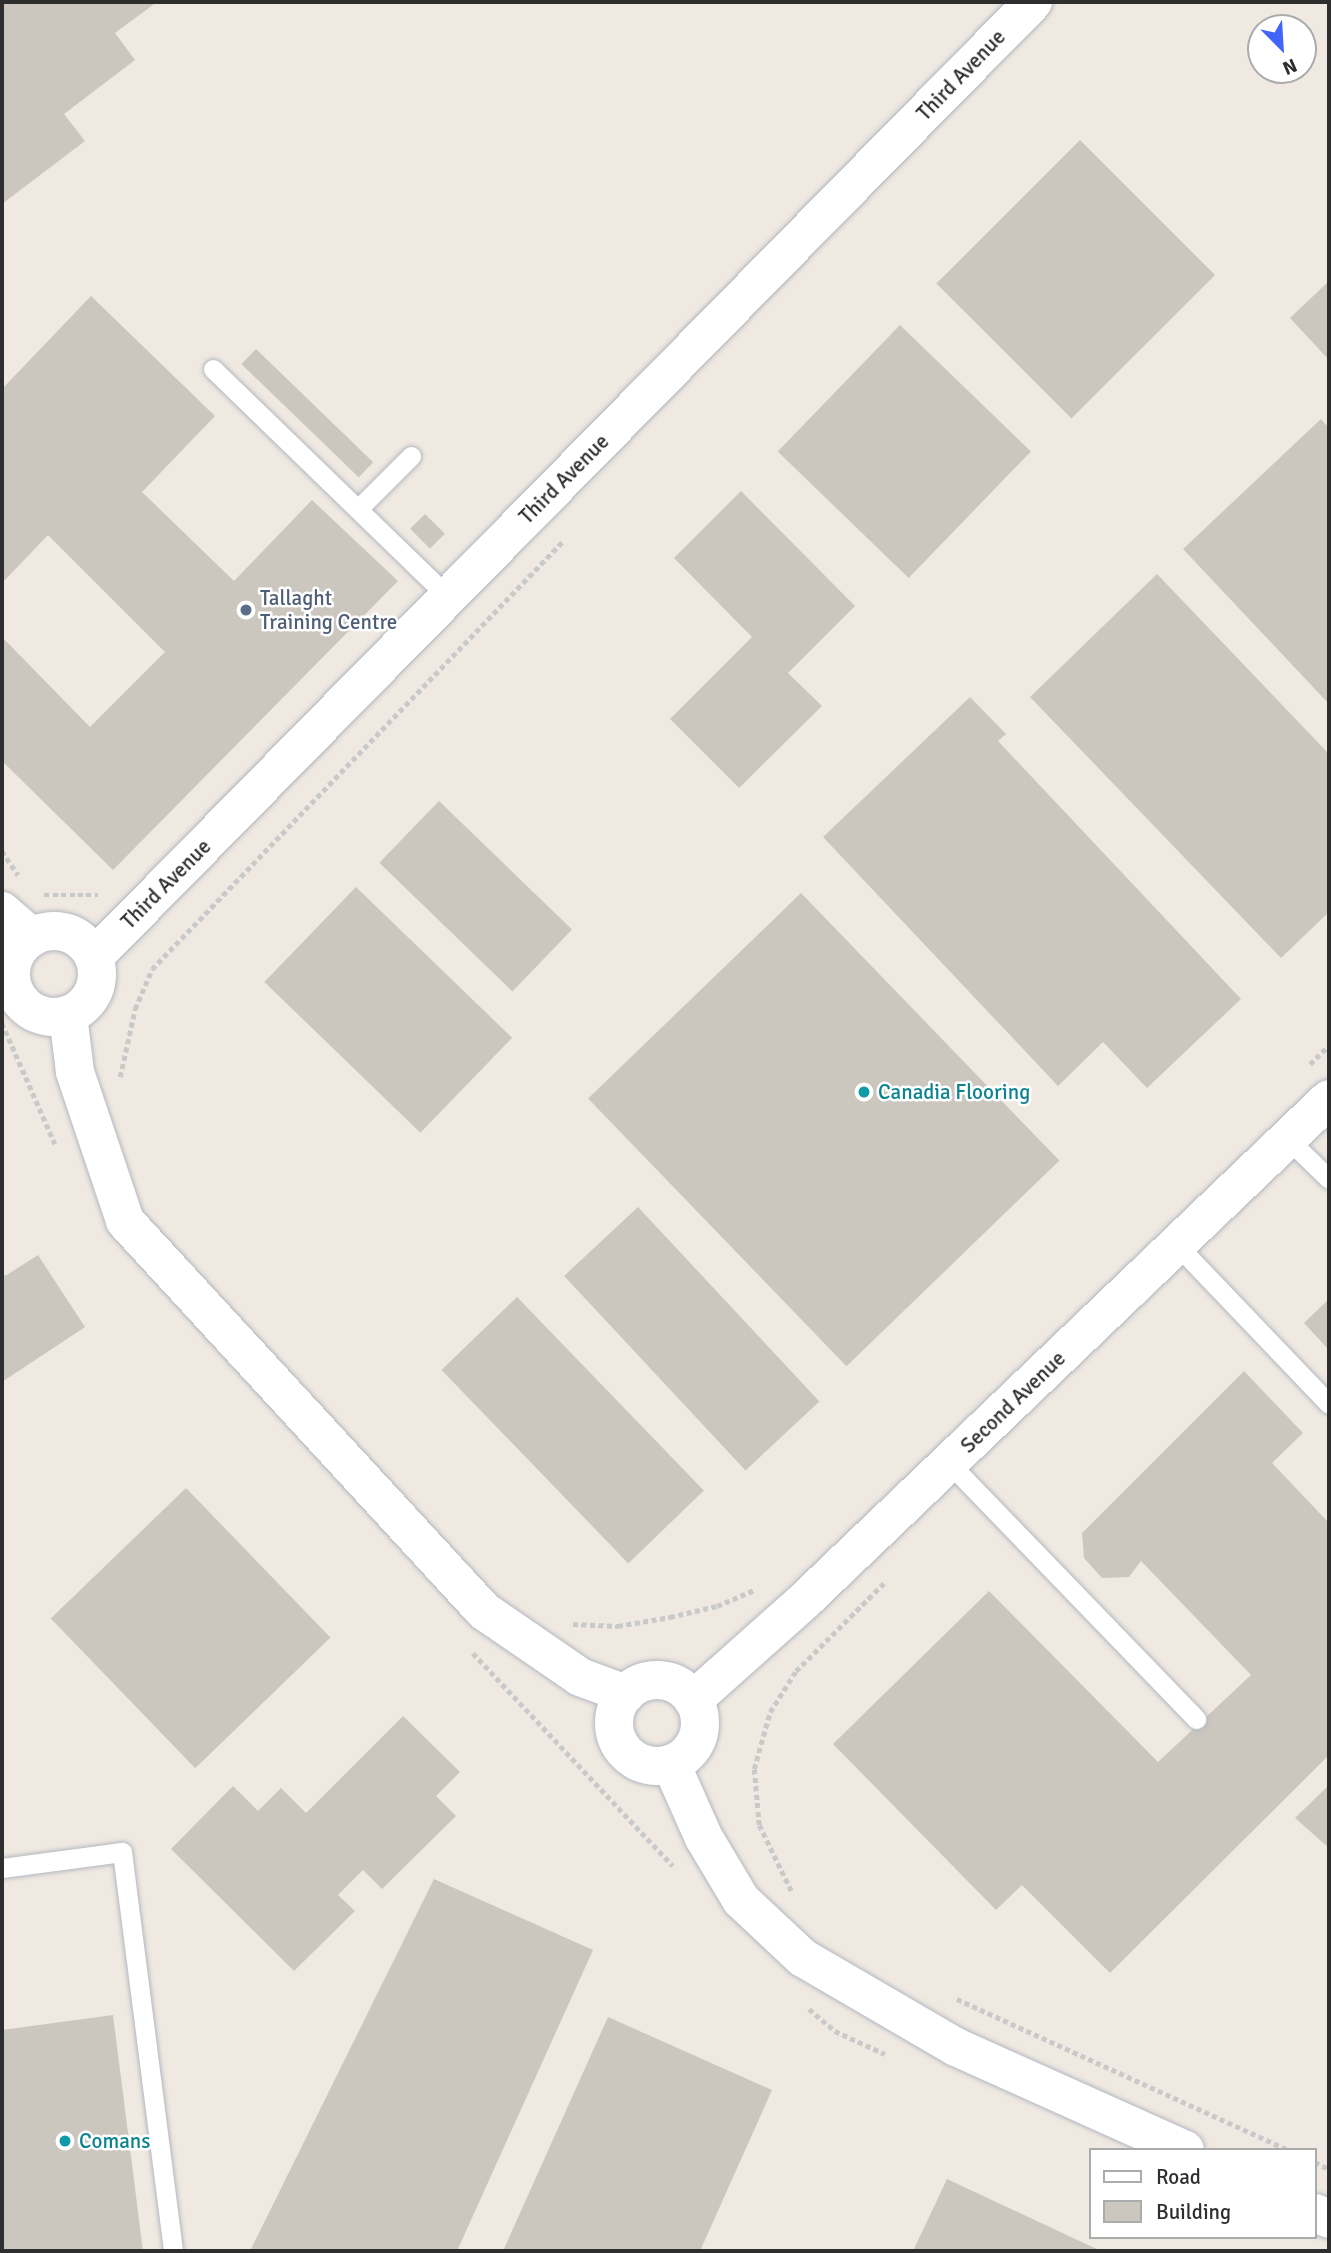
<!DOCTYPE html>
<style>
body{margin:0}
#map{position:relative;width:1331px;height:2253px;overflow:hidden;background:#efe9e1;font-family:Signika,sans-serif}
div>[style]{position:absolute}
.building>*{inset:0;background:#cbc7bf;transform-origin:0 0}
.path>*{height:4.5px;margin-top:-2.25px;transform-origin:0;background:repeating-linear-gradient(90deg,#c9c9c9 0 5px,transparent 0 8.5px)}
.roads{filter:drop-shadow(0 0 2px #b4b7c1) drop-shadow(0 0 2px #b4b7c1)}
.service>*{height:19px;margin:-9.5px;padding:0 9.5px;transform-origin:9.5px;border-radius:9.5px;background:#fff}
.minor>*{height:38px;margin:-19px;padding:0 19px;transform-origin:19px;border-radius:19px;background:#fff}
.minor>.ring{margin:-19px;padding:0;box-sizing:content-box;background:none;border:38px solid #fff;border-radius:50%}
.dots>*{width:19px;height:19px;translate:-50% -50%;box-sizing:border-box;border:4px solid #fff;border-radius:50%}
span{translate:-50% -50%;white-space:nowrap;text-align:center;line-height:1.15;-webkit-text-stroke:5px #fff;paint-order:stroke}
.street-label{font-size:21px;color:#2e2e2e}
.service-label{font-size:21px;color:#4e5e75}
.left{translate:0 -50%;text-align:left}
.culture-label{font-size:21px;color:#0d838f}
.frame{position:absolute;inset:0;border:4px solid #2e2e2e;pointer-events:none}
.legend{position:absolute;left:1089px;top:2148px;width:228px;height:91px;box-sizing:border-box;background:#fff;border:2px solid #ababab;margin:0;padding:9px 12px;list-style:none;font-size:21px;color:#2e2e2e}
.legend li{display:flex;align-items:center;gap:14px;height:35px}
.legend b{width:35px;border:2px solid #ababab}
.north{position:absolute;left:1247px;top:14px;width:70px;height:70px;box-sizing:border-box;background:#fff;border:2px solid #ababab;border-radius:50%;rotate:156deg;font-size:19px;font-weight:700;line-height:28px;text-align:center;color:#2e2e2e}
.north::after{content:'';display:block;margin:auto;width:24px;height:32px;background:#4264fb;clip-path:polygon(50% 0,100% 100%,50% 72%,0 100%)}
</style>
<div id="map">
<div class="building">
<div style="clip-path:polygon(2px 2px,157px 2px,115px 33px,135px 60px,64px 114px,85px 141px,2px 204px)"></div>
<div style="left:1080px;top:140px;width:191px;height:203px;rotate:45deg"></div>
<div style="clip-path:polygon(1329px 281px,1329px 360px,1290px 318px)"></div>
<div style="clip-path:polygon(91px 296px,215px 416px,142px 492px,234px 581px,312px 500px,398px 581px,113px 870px,2px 761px,2px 637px,90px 727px,165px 652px,48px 535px,2px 583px,2px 389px)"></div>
<div style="left:900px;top:325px;width:182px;height:176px;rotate:44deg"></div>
<div style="left:256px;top:349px;width:163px;height:21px;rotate:44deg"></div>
<div style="clip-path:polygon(1321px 419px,1329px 428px,1329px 704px,1183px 549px)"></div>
<div style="clip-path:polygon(741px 491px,855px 606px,788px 673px,822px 706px,739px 788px,670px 719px,752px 637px,674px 558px)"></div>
<div style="left:425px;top:514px;width:28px;height:21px;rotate:45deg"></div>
<div style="clip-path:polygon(1157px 574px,1329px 754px,1329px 912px,1281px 958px,1030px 697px)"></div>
<div style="clip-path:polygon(970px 697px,1006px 734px,998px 741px,1241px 999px,1147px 1088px,1103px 1042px,1058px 1086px,823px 837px)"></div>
<div style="left:439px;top:801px;width:185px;height:86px;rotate:44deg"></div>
<div style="left:356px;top:887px;width:217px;height:132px;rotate:44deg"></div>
<div style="left:801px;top:893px;width:372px;height:296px;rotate:46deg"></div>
<div style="left:638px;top:1207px;width:266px;height:101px;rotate:47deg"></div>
<div style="clip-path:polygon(38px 1255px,85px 1327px,2px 1382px,2px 1271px,5px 1276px)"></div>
<div style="left:517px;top:1297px;width:269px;height:105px;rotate:46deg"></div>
<div style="clip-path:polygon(1329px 1299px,1329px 1350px,1304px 1323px)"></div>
<div style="clip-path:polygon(1244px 1371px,1303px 1433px,1272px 1463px,1329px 1523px,1329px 1755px,1110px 1973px,1022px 1885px,996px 1910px,833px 1744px,989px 1591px,1158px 1762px,1251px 1675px,1141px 1561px,1129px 1577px,1102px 1578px,1084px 1558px,1082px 1533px)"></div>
<div style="left:186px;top:1488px;width:208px;height:188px;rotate:46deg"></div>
<div style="clip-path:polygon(403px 1716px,460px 1772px,436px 1796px,456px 1816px,382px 1889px,363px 1870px,338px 1895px,355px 1911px,294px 1971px,171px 1849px,233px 1786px,258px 1811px,281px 1788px,306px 1813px)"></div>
<div style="clip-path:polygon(1329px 1785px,1329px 1848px,1295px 1818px)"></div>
<div style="clip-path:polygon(434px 1879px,593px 1950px,457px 2251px,250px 2251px)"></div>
<div style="clip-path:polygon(113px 2015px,143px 2251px,2px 2251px,2px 2030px)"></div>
<div style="clip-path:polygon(608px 2017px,772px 2090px,700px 2251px,503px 2251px)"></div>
<div style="clip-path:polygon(947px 2179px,1101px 2251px,913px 2251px)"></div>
</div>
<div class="path">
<div style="left:2px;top:851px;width:29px;rotate:56deg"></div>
<div style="left:44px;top:895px;width:54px"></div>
<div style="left:2px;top:1023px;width:132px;rotate:66.3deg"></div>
<div style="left:1310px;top:1064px;width:27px;rotate:-45deg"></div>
<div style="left:120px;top:1077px;width:70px;rotate:-77.6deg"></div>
<div style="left:135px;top:1009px;width:43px;rotate:-67deg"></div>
<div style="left:152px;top:969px;width:592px;rotate:-46.16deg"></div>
<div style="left:573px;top:1624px;width:45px;rotate:2.5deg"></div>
<div style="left:618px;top:1626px;width:53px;rotate:-9.8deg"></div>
<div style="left:670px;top:1617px;width:48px;rotate:-13.2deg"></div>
<div style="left:717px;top:1606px;width:40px;rotate:-23.4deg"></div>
<div style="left:473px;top:1653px;width:292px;rotate:46.8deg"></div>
<div style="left:791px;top:1891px;width:73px;rotate:-115.9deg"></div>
<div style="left:759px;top:1825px;width:56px;rotate:-95.1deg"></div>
<div style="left:754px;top:1769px;width:59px;rotate:-74.3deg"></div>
<div style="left:770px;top:1712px;width:49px;rotate:-57.6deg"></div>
<div style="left:796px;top:1671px;width:124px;rotate:-45deg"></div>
<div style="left:957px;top:1999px;width:364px;rotate:24.5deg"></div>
<div style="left:809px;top:2009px;width:34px;rotate:40deg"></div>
<div style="left:835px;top:2031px;width:55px;rotate:24.7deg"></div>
<div style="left:1315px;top:2162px;width:16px;rotate:27deg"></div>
</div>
<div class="roads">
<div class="service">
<div style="left:213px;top:369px;width:327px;rotate:44.1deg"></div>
<div style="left:358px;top:509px;width:75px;rotate:-45deg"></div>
<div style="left:1288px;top:1139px;width:57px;rotate:44.3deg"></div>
<div style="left:1177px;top:1245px;width:220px;rotate:46.3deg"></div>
<div style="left:949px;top:1463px;width:356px;rotate:46deg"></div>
<div style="left:2px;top:1868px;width:121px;rotate:-7.6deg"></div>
<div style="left:122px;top:1852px;width:402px;rotate:82.7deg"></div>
</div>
<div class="minor">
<div style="left:2px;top:911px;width:40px;rotate:41deg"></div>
<div class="ring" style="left:11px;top:931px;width:48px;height:48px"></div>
<div style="left:94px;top:957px;width:1339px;rotate:-45.48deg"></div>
<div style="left:68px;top:1015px;width:57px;rotate:83deg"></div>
<div style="left:75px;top:1072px;width:157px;rotate:71.4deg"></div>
<div style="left:125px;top:1221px;width:530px;rotate:47.37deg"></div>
<div style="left:484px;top:1611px;width:116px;rotate:34.5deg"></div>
<div style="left:580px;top:1677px;width:49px;rotate:20.3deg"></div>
<div class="ring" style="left:614px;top:1680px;width:48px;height:48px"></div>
<div style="left:693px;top:1700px;width:149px;rotate:-41.7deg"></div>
<div style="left:804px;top:1601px;width:726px;rotate:-43.72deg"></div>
<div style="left:671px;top:1764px;width:81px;rotate:66deg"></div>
<div style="left:704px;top:1838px;width:72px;rotate:59.2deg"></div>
<div style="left:741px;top:1900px;width:85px;rotate:43.1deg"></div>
<div style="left:803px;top:1958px;width:177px;rotate:30.2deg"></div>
<div style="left:956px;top:2047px;width:251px;rotate:24.2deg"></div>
<div style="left:1315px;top:2213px;width:15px;rotate:23deg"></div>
</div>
</div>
<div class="dots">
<div style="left:246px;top:610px;background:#5c6f8a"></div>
<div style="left:864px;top:1092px;background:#0f9aa8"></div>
<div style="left:65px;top:2141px;background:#0f9aa8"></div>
</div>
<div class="street-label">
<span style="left:961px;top:75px;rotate:-46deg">Third Avenue</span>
<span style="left:564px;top:479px;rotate:-45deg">Third Avenue</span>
<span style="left:166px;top:884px;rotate:-45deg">Third Avenue</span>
<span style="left:1013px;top:1402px;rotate:-44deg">Second Avenue</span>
</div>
<div class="service-label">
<span class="left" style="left:260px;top:610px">Tallaght<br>Training Centre</span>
</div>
<div class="culture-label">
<span class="left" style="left:878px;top:1092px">Canadia Flooring</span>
<span class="left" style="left:79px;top:2141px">Comans</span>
</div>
<div class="frame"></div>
<ul class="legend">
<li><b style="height:9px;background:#fff"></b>Road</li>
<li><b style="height:19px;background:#cbc7bf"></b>Building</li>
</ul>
<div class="north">N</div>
</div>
